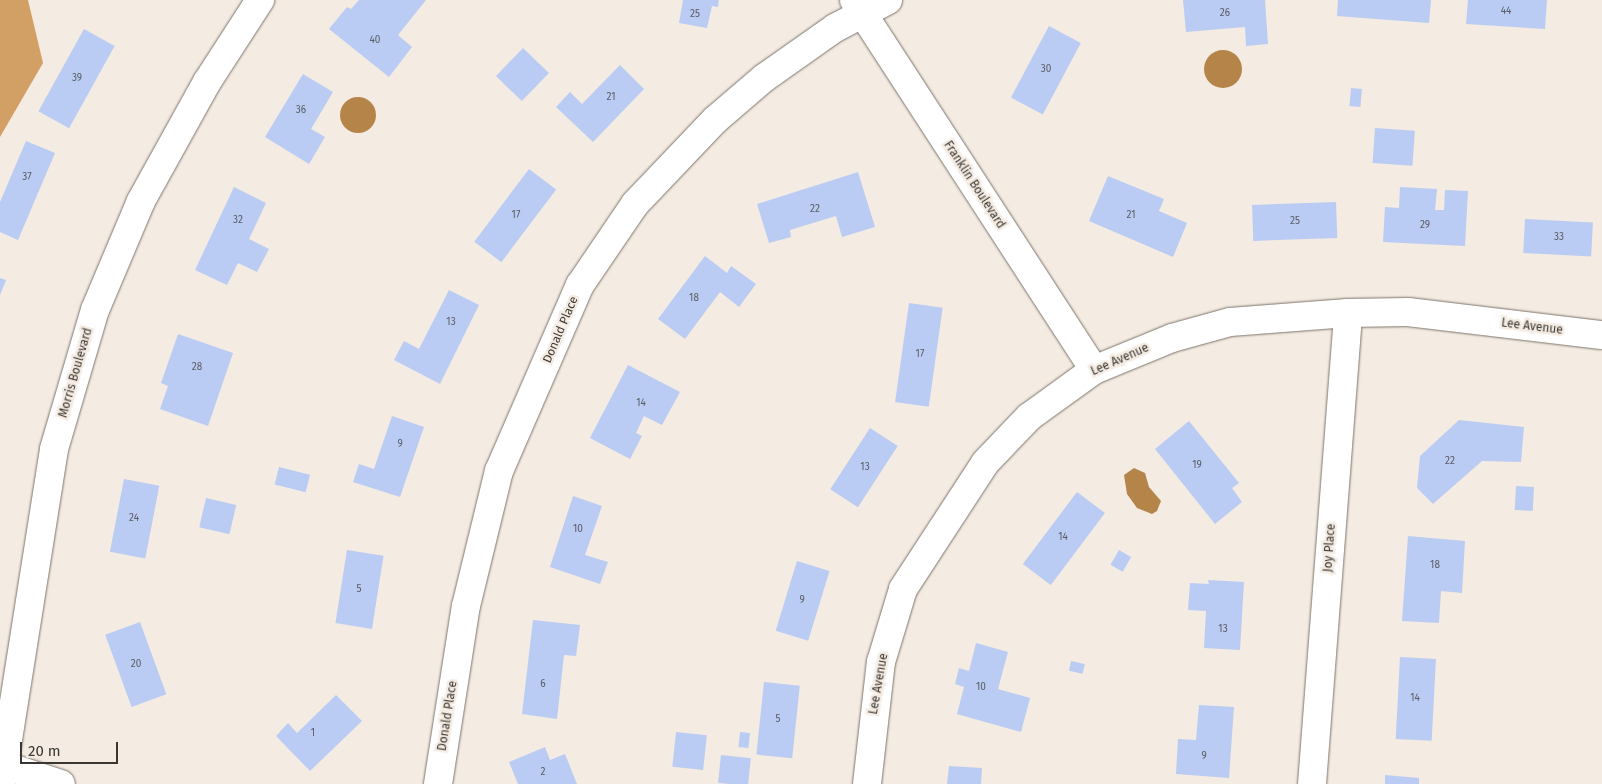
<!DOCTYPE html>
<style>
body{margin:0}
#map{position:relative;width:1602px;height:784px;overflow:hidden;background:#f4ebe2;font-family:"Fira Sans",sans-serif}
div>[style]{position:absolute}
.forest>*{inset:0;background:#d29f64}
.water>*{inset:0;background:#b58449}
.round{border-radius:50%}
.building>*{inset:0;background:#baccf3;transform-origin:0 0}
.roads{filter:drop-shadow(0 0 1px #7c746c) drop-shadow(0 0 1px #7c746c)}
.street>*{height:28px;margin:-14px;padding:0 14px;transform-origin:14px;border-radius:14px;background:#fff}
span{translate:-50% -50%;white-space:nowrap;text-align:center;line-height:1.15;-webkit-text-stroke:5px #f4ebe2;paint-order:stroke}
.number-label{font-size:10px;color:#5a5c63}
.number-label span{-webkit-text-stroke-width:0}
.street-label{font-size:12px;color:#3a3733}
.scale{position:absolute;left:20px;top:742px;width:98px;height:22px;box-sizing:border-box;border:2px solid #3a3733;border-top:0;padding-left:6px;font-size:15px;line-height:18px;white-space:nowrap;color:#3a3733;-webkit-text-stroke:4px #f4ebe2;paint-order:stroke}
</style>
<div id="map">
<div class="forest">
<div style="clip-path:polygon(0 0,28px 0,43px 63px,0 137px)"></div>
</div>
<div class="water">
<div class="round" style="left:1204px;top:50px;width:38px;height:38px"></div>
<div class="round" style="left:340px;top:97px;width:36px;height:36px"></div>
<div style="clip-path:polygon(1134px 468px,1145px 473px,1149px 487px,1161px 501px,1157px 511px,1152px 514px,1137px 508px,1127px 494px,1124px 475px)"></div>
</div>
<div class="building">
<div style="clip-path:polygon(359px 0,426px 0,398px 35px,412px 47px,389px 77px,329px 29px,347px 7px,351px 9px)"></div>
<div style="clip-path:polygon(683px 0,719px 0,718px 7px,712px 6px,707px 28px,679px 23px)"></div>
<div style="clip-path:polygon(1183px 0,1265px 0,1268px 44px,1246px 46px,1245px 27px,1186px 32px)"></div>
<div style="clip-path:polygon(1338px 0,1431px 0,1429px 23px,1337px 16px)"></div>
<div style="clip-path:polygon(1468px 0,1547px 0,1545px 29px,1466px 24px)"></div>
<div style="left:1049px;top:26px;width:36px;height:81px;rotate:28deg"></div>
<div style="left:84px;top:29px;width:35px;height:94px;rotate:29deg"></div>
<div style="left:523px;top:48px;width:36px;height:39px;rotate:44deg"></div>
<div style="clip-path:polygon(620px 65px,644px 89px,593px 142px,556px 107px,570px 92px,582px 104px)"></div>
<div style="clip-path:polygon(303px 74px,333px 92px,311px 129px,325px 137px,309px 164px,265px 137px)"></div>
<div style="left:1351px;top:88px;width:11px;height:18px;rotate:5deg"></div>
<div style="left:1375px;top:128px;width:40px;height:35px;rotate:4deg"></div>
<div style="clip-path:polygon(26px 141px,55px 153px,18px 240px,0 232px,0 202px)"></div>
<div style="left:529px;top:169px;width:34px;height:91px;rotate:37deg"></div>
<div style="clip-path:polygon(858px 172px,875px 227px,842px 237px,836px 216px,790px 230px,791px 237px,769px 243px,757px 204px)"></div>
<div style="clip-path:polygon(1108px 176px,1164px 199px,1159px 211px,1187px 223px,1173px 257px,1089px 221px)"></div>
<div style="clip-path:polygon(234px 187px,266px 203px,249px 239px,269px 249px,257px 272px,238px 263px,227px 285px,195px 270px)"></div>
<div style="clip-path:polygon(1400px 187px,1437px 189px,1435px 210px,1444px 210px,1445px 190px,1468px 191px,1465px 246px,1383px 242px,1385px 207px,1399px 208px)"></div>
<div style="left:1336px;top:202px;width:36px;height:84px;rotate:88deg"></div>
<div style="left:1525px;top:219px;width:68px;height:34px;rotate:3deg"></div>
<div style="clip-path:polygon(705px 256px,727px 273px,731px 266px,756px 284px,739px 307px,720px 292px,685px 339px,658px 319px)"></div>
<div style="clip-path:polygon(0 278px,6px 280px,0 295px)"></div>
<div style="clip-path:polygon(449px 290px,479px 305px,440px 384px,394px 360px,404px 341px,419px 349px)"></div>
<div style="left:909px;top:303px;width:34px;height:100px;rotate:8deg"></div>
<div style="clip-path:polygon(178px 334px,233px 353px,208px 426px,160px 409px,168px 386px,161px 383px)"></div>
<div style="clip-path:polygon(628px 365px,680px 392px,662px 425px,644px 416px,636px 433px,642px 436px,630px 459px,590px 438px)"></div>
<div style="clip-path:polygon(392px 416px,424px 427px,400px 497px,353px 482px,359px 464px,374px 469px)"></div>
<div style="clip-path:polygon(1459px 420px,1524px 427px,1521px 462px,1482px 461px,1433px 504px,1417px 488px,1420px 456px)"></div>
<div style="clip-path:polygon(1189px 421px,1239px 483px,1232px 488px,1242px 502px,1215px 524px,1155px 449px)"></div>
<div style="left:870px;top:428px;width:33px;height:73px;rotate:33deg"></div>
<div style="left:279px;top:467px;width:32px;height:18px;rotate:14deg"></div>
<div style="left:124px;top:479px;width:36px;height:74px;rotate:11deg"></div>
<div style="left:1516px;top:486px;width:18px;height:24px;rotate:3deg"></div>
<div style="left:1077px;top:492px;width:35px;height:90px;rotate:37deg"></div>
<div style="clip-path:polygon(573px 496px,602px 506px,585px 555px,608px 562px,600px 584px,550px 567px)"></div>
<div style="left:206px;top:498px;width:31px;height:30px;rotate:13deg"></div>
<div style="clip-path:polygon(1408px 536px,1465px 541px,1462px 593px,1441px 591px,1439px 623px,1402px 621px)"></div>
<div style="left:347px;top:550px;width:37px;height:74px;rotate:9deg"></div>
<div style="left:1119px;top:550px;width:14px;height:17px;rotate:30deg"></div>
<div style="left:797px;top:561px;width:34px;height:73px;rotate:17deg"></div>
<div style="clip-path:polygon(1208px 580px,1244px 582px,1240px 650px,1204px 648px,1206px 611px,1188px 610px,1190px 583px,1209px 584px)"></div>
<div style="clip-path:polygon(533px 620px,580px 625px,576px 656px,564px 655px,557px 719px,522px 714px)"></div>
<div style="left:140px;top:622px;width:77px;height:37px;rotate:70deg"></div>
<div style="clip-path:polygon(976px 643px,1008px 652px,998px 689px,1030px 698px,1021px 732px,957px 714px,964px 687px,955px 684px,959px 668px,969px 671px)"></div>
<div style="left:1400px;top:657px;width:36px;height:82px;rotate:3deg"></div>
<div style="left:1071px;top:661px;width:14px;height:10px;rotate:12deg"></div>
<div style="left:764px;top:682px;width:36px;height:73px;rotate:6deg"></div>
<div style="clip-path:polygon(336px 695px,362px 721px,310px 771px,276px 736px,288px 723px,297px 733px)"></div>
<div style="clip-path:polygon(1199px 705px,1234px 707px,1229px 778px,1176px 774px,1178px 739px,1196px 740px)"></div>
<div style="left:676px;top:732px;width:31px;height:35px;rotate:6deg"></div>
<div style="left:740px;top:732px;width:10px;height:15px;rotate:6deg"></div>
<div style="clip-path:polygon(545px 747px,550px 760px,565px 754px,577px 784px,518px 784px,509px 762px)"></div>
<div style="left:721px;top:755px;width:30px;height:28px;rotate:6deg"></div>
<div style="clip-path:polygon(949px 766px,982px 768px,981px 784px,947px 784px)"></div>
<div style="clip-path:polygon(1385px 775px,1419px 778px,1419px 784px,1385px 784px)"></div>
</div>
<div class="roads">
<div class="street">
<div style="left:854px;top:0;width:441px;rotate:57deg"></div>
<div style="left:0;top:764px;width:64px;rotate:18.2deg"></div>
<div style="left:1px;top:784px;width:339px;rotate:-81deg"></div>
<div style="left:54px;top:449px;width:145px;rotate:-73.6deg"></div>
<div style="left:95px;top:310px;width:118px;rotate:-67.1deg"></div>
<div style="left:141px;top:201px;width:136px;rotate:-61deg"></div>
<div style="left:207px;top:82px;width:98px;rotate:-57.1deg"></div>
<div style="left:438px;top:784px;width:180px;rotate:-81.1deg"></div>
<div style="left:466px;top:606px;width:139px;rotate:-76.3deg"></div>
<div style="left:499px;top:471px;width:203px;rotate:-66.5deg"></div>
<div style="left:580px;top:285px;width:98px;rotate:-55.8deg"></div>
<div style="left:635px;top:204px;width:116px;rotate:-46.4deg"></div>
<div style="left:715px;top:120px;width:65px;rotate:-40.6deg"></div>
<div style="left:764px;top:78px;width:87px;rotate:-35.2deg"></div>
<div style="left:835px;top:28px;width:60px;rotate:-27.8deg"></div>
<div style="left:867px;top:784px;width:123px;rotate:-83.5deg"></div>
<div style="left:881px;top:662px;width:76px;rotate:-73.2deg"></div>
<div style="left:903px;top:589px;width:150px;rotate:-56.9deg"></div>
<div style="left:985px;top:463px;width:64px;rotate:-46.3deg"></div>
<div style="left:1029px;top:417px;width:80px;rotate:-35.9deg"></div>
<div style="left:1094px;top:370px;width:84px;rotate:-22.3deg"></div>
<div style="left:1172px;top:338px;width:60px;rotate:-15.4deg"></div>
<div style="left:1230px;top:322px;width:118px;rotate:-4.4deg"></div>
<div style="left:1348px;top:313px;width:60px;rotate:-1deg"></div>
<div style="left:1408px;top:312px;width:195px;rotate:6.8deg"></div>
<div style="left:1312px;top:784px;width:472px;rotate:-85.6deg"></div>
</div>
</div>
<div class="number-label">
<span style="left:1506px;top:12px">44</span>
<span style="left:1225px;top:14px">26</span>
<span style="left:695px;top:15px">25</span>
<span style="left:375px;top:41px">40</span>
<span style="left:1046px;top:70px">30</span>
<span style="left:77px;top:79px">39</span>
<span style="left:611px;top:98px">21</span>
<span style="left:301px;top:111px">36</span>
<span style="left:27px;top:178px">37</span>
<span style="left:815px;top:210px">22</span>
<span style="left:516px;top:216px">17</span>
<span style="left:1131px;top:216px">21</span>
<span style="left:238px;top:221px">32</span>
<span style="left:1295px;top:222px">25</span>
<span style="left:1425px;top:226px">29</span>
<span style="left:1559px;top:238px">33</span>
<span style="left:694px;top:299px">18</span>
<span style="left:451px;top:323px">13</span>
<span style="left:920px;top:355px">17</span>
<span style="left:197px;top:368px">28</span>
<span style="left:641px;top:404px">14</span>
<span style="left:400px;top:445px">9</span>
<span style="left:1450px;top:462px">22</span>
<span style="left:1197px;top:466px">19</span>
<span style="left:865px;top:468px">13</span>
<span style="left:134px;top:519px">24</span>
<span style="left:578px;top:530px">10</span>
<span style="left:1063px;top:538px">14</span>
<span style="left:1435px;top:566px">18</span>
<span style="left:359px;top:590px">5</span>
<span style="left:802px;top:601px">9</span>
<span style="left:1223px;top:630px">13</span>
<span style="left:136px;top:665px">20</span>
<span style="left:543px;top:685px">6</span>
<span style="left:981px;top:688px">10</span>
<span style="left:1415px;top:699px">14</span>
<span style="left:778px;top:720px">5</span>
<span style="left:313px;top:734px">1</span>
<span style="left:1204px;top:757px">9</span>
<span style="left:543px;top:773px">2</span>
</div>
<div class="street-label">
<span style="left:974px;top:185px;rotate:57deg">Franklin Boulevard</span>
<span style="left:1532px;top:327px;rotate:7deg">Lee Avenue</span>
<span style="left:561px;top:330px;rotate:-67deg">Donald Place</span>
<span style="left:1120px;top:360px;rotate:-24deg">Lee Avenue</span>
<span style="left:76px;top:373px;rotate:-74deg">Morris Boulevard</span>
<span style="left:1330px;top:548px;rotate:-86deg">Joy Place</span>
<span style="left:879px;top:684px;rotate:-80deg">Lee Avenue</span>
<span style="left:448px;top:716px;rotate:-81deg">Donald Place</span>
</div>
<div class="scale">20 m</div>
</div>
